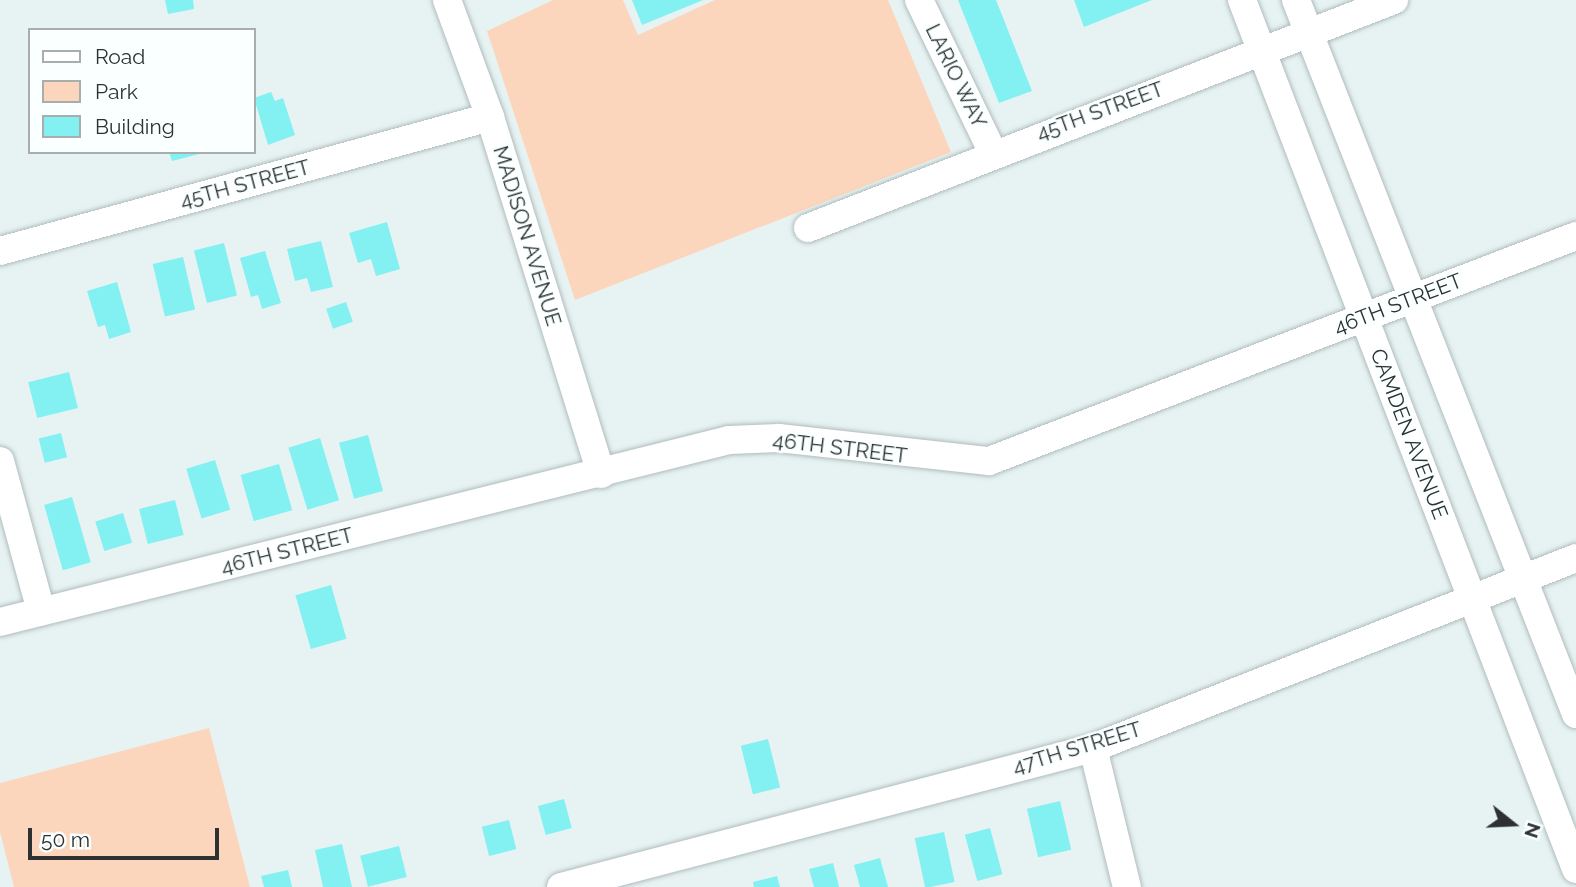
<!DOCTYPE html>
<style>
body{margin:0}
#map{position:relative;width:1576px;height:887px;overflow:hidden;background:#e7f3f3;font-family:Raleway,sans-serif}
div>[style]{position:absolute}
.green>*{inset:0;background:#fbd6bd}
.building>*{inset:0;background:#83f0f2;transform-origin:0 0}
.roads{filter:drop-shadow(0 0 2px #b1bcbc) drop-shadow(0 0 2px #b1bcbc)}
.minor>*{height:28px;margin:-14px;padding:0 14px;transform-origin:14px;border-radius:14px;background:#fff}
span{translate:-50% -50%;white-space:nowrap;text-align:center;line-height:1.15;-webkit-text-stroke:5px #faffff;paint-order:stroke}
.street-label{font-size:21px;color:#2d3131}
.legend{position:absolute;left:28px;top:28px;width:228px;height:126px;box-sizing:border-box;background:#faffff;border:2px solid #a8adad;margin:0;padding:9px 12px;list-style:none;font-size:21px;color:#2d3131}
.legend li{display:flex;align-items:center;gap:14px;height:35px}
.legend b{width:35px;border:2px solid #a8adad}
.north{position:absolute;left:1478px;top:789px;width:70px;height:70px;-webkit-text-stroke:5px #faffff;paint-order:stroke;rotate:108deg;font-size:19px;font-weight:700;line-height:28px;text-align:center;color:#2d3131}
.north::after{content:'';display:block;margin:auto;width:24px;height:32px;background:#2d3131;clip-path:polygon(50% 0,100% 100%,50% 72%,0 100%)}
.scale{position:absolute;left:28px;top:828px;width:191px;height:32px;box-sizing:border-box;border:4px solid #2d3131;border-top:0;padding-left:9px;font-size:21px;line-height:24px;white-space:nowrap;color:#2d3131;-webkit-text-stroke:5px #faffff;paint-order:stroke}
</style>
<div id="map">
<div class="green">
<div style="clip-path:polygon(553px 0,623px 0,638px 35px,715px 0,888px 0,951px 152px,575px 300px,487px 31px)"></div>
<div style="clip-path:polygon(209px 728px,250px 887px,14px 887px,0 832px,0 783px)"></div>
</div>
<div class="building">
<div style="clip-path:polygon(165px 0,193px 0,194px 9px,168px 14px)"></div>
<div style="clip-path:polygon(632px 0,703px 0,642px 25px)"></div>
<div style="clip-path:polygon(958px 0,996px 0,1032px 91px,999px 103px)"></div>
<div style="clip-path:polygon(1074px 0,1152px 0,1084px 27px)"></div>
<div style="clip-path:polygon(271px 92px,275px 101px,283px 98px,295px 135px,268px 145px,254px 98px)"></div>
<div style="clip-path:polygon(169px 152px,203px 152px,203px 153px,172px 161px)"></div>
<div style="clip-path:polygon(387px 222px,400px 269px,376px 276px,371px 259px,358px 263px,349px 233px)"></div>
<div style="clip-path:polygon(321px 241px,333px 287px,311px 292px,307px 278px,295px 281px,287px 249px)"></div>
<div style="left:224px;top:243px;width:54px;height:31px;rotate:76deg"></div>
<div style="clip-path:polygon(265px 251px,281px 303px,262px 309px,258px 295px,251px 297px,240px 258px)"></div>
<div style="left:183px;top:257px;width:54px;height:31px;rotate:77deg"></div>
<div style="clip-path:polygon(117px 282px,131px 332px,109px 339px,105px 325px,98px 327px,87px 291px)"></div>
<div style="left:346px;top:302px;width:21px;height:21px;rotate:71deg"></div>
<div style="left:69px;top:372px;width:37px;height:42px;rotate:76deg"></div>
<div style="left:61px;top:433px;width:25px;height:23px;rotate:76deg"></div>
<div style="left:368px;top:435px;width:58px;height:30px;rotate:75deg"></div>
<div style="left:320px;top:438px;width:65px;height:33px;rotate:73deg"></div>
<div style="left:215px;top:460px;width:52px;height:30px;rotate:73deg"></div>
<div style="left:279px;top:464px;width:48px;height:40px;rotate:74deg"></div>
<div style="left:72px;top:497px;width:68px;height:29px;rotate:74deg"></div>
<div style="left:175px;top:500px;width:36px;height:37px;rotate:76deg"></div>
<div style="left:123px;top:513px;width:31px;height:29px;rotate:73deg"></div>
<div style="left:331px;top:585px;width:56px;height:37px;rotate:74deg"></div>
<div style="left:768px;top:739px;width:50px;height:28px;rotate:76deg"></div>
<div style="left:564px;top:799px;width:30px;height:27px;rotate:75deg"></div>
<div style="left:1060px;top:801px;width:50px;height:34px;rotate:77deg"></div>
<div style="left:509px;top:820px;width:30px;height:28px;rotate:76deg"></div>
<div style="left:990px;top:828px;width:48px;height:26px;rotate:75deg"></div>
<div style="left:944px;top:832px;width:51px;height:30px;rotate:78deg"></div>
<div style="clip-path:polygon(342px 844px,352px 887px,323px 887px,315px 850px)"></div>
<div style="left:399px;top:846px;width:32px;height:40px;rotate:76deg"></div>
<div style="clip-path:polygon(880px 858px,888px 887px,860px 887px,854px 865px)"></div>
<div style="clip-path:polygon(833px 863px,839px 887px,814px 887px,809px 869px)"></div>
<div style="clip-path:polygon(288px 870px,292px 887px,264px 887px,261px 876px)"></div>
<div style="clip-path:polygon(777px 876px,780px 887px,754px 887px,753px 882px)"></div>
</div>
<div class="roads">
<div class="minor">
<div style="left:447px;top:0;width:125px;rotate:69.8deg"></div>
<div style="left:490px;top:117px;width:374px;rotate:72.7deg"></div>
<div style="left:919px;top:0;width:168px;rotate:64.2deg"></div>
<div style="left:1242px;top:0;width:931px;rotate:68.98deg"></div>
<div style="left:1296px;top:0;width:767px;rotate:68.59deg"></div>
<div style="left:808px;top:228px;width:629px;rotate:-21.26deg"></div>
<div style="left:0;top:251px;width:508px;rotate:-15.29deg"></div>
<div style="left:0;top:461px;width:156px;rotate:74.7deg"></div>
<div style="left:0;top:622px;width:751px;rotate:-14.02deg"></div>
<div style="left:729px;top:440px;width:50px;rotate:-2.3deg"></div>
<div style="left:779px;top:438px;width:211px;rotate:6.3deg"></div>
<div style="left:989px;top:461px;width:629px;rotate:-20.97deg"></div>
<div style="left:1093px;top:748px;width:143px;rotate:76.3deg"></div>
<div style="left:561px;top:887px;width:550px;rotate:-14.64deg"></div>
<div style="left:1093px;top:748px;width:519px;rotate:-21.47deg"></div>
</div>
</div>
<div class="street-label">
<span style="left:956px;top:76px;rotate:64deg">LARIO WAY</span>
<span style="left:1100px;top:111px;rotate:-20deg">45TH STREET</span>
<span style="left:245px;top:184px;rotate:-15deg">45TH STREET</span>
<span style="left:527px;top:236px;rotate:73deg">MADISON AVENUE</span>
<span style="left:1398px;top:304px;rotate:-21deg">46TH STREET</span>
<span style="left:1409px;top:434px;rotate:69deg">CAMDEN AVENUE</span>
<span style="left:840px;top:448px;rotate:7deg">46TH STREET</span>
<span style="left:287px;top:551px;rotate:-14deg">46TH STREET</span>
<span style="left:1077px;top:748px;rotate:-17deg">47TH STREET</span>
</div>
<ul class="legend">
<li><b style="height:9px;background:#fff"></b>Road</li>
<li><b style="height:19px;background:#fbd6bd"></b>Park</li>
<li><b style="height:19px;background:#83f0f2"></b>Building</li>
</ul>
<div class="north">N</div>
<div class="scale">50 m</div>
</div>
